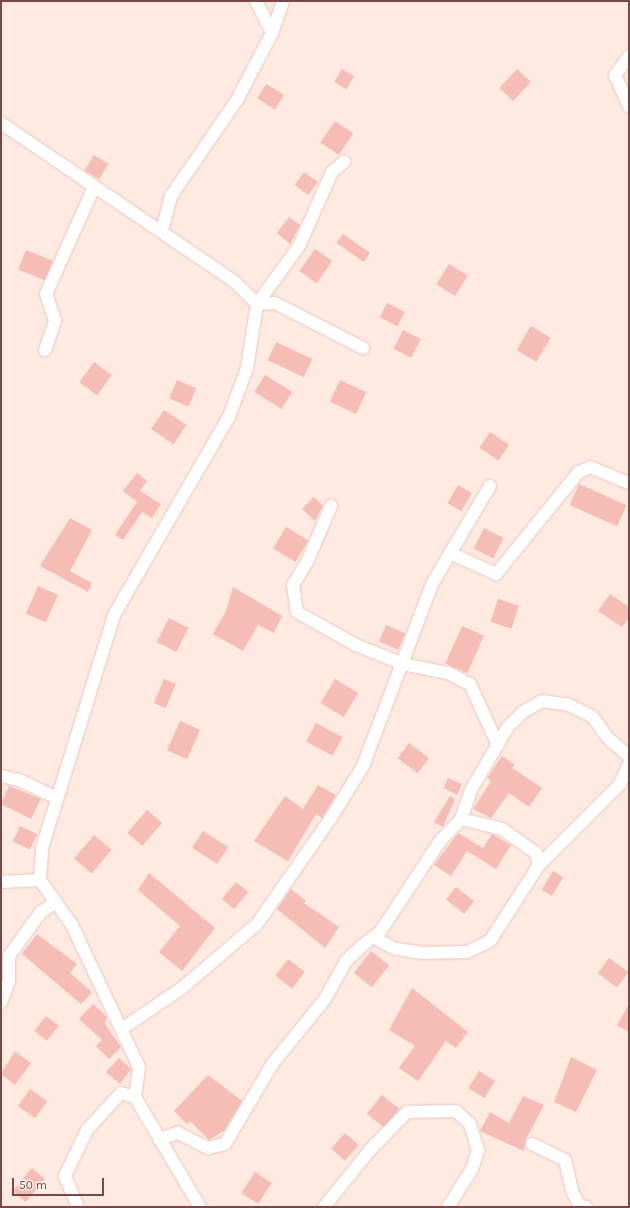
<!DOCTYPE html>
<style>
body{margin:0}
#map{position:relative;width:630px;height:1208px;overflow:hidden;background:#feeae1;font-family:Karla,sans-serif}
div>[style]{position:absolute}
.building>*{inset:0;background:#f6bcb6;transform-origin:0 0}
.roads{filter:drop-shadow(0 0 1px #e8c8c1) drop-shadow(0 0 1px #e8c8c1)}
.street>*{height:12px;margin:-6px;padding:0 6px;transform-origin:6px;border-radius:6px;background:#fff}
span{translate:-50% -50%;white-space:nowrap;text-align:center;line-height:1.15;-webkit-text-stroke:3px #fff0e9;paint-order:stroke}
.frame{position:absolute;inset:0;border:2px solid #784846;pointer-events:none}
.scale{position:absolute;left:12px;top:1178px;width:92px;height:18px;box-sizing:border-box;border:2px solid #784846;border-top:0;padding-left:5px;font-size:12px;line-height:14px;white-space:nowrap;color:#784846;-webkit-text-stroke:3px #fff0e9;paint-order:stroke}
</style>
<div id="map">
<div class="building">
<div style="left:342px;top:69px;width:14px;height:15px;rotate:30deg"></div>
<div style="left:517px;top:69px;width:19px;height:26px;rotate:43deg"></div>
<div style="left:266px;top:84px;width:21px;height:17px;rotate:31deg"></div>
<div style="left:335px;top:121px;width:22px;height:26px;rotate:34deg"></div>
<div style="left:94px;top:155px;width:17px;height:18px;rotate:31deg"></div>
<div style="left:304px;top:172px;width:17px;height:16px;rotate:36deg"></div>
<div style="clip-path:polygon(289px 217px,300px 225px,290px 244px,277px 233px)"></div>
<div style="left:343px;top:234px;width:33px;height:11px;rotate:35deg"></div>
<div style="left:315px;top:249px;width:21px;height:27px;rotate:35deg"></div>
<div style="left:26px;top:250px;width:29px;height:21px;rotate:22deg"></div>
<div style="left:449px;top:264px;width:22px;height:24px;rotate:32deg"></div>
<div style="left:387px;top:303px;width:20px;height:16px;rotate:27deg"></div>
<div style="left:531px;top:326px;width:23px;height:28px;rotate:31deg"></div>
<div style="left:403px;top:330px;width:20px;height:21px;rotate:27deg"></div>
<div style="left:276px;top:342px;width:40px;height:20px;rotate:25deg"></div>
<div style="left:94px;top:362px;width:22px;height:25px;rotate:36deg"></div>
<div style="left:265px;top:375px;width:32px;height:20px;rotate:32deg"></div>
<div style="left:177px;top:380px;width:21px;height:20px;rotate:23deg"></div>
<div style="left:340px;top:380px;width:29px;height:24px;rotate:25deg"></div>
<div style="left:164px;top:410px;width:27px;height:23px;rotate:34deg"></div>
<div style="left:490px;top:432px;width:23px;height:19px;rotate:34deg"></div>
<div style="clip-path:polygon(137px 473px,147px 481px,140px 491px,161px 504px,152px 518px,142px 512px,123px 540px,115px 535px,137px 502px,123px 491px)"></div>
<div style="left:579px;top:484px;width:52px;height:23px;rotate:24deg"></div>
<div style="left:458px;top:485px;width:16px;height:21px;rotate:30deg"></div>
<div style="clip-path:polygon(314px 497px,323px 506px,315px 521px,302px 509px)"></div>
<div style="clip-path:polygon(70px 518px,92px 530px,70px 571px,92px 583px,88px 592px,40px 566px)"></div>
<div style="left:286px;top:527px;width:26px;height:25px;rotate:31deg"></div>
<div style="left:484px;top:528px;width:22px;height:23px;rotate:27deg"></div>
<div style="left:38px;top:586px;width:22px;height:30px;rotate:24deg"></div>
<div style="clip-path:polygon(233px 587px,282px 616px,274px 633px,258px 625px,243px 651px,213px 634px,226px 611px)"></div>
<div style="clip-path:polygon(610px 594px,629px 607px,629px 618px,622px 627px,598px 611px)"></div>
<div style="left:498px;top:599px;width:22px;height:24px;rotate:18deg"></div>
<div style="left:169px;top:618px;width:22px;height:27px;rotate:27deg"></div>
<div style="left:386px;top:625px;width:21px;height:18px;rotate:23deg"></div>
<div style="left:462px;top:626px;width:24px;height:41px;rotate:24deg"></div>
<div style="left:164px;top:679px;width:13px;height:26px;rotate:23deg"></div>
<div style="left:335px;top:679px;width:27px;height:28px;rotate:31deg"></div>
<div style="left:180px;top:721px;width:22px;height:32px;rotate:24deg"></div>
<div style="left:316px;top:723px;width:30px;height:21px;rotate:28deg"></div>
<div style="left:409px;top:743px;width:25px;height:19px;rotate:37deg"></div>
<div style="clip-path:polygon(502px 756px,515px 765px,512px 768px,542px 788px,529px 807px,509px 793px,491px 818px,473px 809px,491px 781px,487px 778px)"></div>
<div style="clip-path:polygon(448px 778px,462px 784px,457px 795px,444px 788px)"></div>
<div style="clip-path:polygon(318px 785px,336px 795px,322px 818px,316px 814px,288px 861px,254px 841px,285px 796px,303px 809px)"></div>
<div style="clip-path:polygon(9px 786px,41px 799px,31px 819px,1px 804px)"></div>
<div style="clip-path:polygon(450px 796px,455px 799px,443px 827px,434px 822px)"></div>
<div style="left:147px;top:810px;width:20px;height:30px;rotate:41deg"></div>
<div style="left:20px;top:826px;width:19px;height:17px;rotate:25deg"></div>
<div style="left:203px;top:831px;width:30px;height:20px;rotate:33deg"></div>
<div style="clip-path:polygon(458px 833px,483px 848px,492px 834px,511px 845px,496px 869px,467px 851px,451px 876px,434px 865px)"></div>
<div style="left:94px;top:835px;width:23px;height:31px;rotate:40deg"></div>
<div style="left:553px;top:871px;width:12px;height:22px;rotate:31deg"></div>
<div style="clip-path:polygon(149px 873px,215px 928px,182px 971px,159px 952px,180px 926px,138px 890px)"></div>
<div style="left:236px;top:882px;width:16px;height:22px;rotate:40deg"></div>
<div style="left:456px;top:887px;width:23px;height:16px;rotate:38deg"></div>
<div style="clip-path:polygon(291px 889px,306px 901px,304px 903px,339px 927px,325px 948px,277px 909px)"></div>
<div style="clip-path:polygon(37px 934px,77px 964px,70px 973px,92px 992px,81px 1004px,22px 954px)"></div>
<div style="left:371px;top:951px;width:23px;height:28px;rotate:38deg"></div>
<div style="left:609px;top:958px;width:24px;height:19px;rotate:36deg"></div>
<div style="left:288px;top:959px;width:21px;height:21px;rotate:37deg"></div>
<div style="clip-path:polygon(412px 988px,468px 1032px,456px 1048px,446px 1041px,418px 1081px,399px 1068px,415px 1046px,389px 1030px)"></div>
<div style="clip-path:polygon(93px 1004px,107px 1017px,105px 1024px,121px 1047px,109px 1059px,96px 1046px,102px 1040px,79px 1019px)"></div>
<div style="clip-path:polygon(629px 1004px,629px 1032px,617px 1025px)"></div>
<div style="left:46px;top:1016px;width:16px;height:19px;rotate:38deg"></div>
<div style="clip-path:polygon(15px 1051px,31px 1063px,15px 1085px,1px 1074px)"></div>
<div style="clip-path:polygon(571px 1057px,597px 1070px,576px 1112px,554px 1102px)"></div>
<div style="clip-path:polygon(119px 1058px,131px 1069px,120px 1084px,106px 1072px)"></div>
<div style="left:479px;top:1071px;width:19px;height:20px;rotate:32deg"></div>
<div style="clip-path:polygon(208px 1075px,242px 1101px,224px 1131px,209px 1140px,190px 1121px,187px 1124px,174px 1111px)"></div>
<div style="left:30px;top:1089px;width:21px;height:21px;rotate:35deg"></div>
<div style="left:382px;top:1095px;width:22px;height:24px;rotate:39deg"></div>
<div style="clip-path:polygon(523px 1096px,544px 1105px,525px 1141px,524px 1151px,480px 1131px,490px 1112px,509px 1123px)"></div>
<div style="left:345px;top:1133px;width:18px;height:21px;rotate:41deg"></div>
<div style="left:32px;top:1168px;width:17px;height:30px;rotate:40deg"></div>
<div style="left:255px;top:1172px;width:20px;height:25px;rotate:33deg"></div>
</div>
<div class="roads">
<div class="street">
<div style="left:256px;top:1px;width:36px;rotate:63deg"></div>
<div style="left:629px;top:56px;width:24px;rotate:126deg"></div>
<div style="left:615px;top:75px;width:35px;rotate:66deg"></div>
<div style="left:1px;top:123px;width:283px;rotate:34.2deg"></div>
<div style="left:235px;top:282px;width:31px;rotate:45deg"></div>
<div style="left:257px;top:304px;width:18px;rotate:-3deg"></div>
<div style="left:275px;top:303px;width:99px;rotate:27.1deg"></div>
<div style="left:162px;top:230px;width:35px;rotate:-75deg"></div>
<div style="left:171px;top:196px;width:116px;rotate:-55.5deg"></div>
<div style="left:237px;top:100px;width:76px;rotate:-62.4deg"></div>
<div style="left:272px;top:33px;width:34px;rotate:-71deg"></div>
<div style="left:45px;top:350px;width:31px;rotate:-71deg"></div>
<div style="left:55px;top:321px;width:28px;rotate:-108deg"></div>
<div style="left:46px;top:294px;width:117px;rotate:-65.8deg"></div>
<div style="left:331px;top:506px;width:61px;rotate:113.2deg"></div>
<div style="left:307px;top:562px;width:27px;rotate:121deg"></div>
<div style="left:293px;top:585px;width:27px;rotate:82deg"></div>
<div style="left:297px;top:612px;width:68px;rotate:29.2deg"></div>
<div style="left:356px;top:645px;width:51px;rotate:22deg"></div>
<div style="left:403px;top:664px;width:46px;rotate:11.3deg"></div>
<div style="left:448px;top:673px;width:25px;rotate:27deg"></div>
<div style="left:470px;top:684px;width:67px;rotate:65.3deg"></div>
<div style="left:450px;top:553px;width:51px;rotate:24.5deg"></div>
<div style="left:496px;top:574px;width:132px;rotate:-50.9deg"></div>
<div style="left:579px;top:472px;width:12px;rotate:-24deg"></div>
<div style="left:590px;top:467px;width:42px;rotate:22.3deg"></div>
<div style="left:1px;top:776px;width:18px;rotate:13deg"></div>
<div style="left:19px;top:780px;width:42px;rotate:25.3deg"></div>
<div style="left:461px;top:819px;width:31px;rotate:-71deg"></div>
<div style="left:471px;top:790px;width:73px;rotate:-59.6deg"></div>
<div style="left:508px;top:727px;width:21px;rotate:-45deg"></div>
<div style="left:523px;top:712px;width:22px;rotate:-30deg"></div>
<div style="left:542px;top:701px;width:27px;rotate:8deg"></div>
<div style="left:569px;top:705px;width:25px;rotate:26deg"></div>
<div style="left:592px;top:716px;width:27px;rotate:54deg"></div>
<div style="left:608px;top:738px;width:28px;rotate:41deg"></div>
<div style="left:539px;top:865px;width:115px;rotate:-45deg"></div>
<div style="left:620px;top:784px;width:22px;rotate:-66deg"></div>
<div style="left:1px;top:882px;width:39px;rotate:-3deg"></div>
<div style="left:1px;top:1002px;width:22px;rotate:-69deg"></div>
<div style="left:9px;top:981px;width:25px;rotate:-90deg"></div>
<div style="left:9px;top:956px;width:54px;rotate:-54deg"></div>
<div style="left:41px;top:912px;width:18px;rotate:-34deg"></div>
<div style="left:123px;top:1028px;width:71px;rotate:-34.1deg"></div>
<div style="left:182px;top:988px;width:99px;rotate:-40.5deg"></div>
<div style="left:257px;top:924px;width:129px;rotate:-55.1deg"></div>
<div style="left:331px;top:818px;width:61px;rotate:-58.4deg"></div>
<div style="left:363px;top:766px;width:195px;rotate:-69.2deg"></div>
<div style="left:432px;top:584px;width:114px;rotate:-59.4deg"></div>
<div style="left:159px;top:1139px;width:20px;rotate:-18deg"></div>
<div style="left:178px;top:1133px;width:34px;rotate:27deg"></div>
<div style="left:208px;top:1148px;width:17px;rotate:-13deg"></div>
<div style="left:225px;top:1144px;width:94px;rotate:-59.3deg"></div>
<div style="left:273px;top:1063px;width:82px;rotate:-50.9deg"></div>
<div style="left:325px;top:999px;width:43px;rotate:-61.1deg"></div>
<div style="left:346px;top:961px;width:25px;rotate:-43deg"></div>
<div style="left:364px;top:944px;width:20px;rotate:-37deg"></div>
<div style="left:380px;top:932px;width:109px;rotate:-56.6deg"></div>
<div style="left:440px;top:841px;width:30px;rotate:-46deg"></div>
<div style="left:461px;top:819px;width:42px;rotate:13.7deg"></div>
<div style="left:502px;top:829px;width:42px;rotate:35.2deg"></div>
<div style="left:536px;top:853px;width:12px;rotate:76deg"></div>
<div style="left:539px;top:865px;width:90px;rotate:122.8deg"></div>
<div style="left:490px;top:941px;width:25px;rotate:154deg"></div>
<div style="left:467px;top:952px;width:44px;rotate:178.7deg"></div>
<div style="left:423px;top:953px;width:30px;rotate:-171deg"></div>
<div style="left:393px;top:948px;width:23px;rotate:-151deg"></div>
<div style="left:532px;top:1144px;width:37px;rotate:26deg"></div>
<div style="left:565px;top:1160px;width:32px;rotate:77deg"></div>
<div style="left:572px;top:1191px;width:17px;rotate:62deg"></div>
<div style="left:580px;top:1206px;width:6px;rotate:9deg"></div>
<div style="left:78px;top:1207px;width:34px;rotate:-113deg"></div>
<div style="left:65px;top:1176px;width:51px;rotate:-64.4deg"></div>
<div style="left:87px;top:1130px;width:50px;rotate:-47.4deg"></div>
<div style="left:121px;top:1093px;width:15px;rotate:16deg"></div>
<div style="left:200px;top:1207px;width:128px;rotate:-120.6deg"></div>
<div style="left:135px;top:1097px;width:30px;rotate:-82deg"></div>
<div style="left:139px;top:1067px;width:157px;rotate:-115.3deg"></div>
<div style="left:72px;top:925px;width:55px;rotate:-125.4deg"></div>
<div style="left:40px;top:880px;width:32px;rotate:-86deg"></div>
<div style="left:42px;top:848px;width:244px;rotate:-72.8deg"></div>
<div style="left:114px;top:615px;width:229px;rotate:-59.9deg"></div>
<div style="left:229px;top:417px;width:52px;rotate:-69.8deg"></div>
<div style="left:247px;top:368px;width:65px;rotate:-81.1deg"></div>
<div style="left:257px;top:304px;width:72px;rotate:-54.1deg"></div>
<div style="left:299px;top:246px;width:81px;rotate:-66deg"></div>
<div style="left:332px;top:172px;width:16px;rotate:-40deg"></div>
<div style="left:324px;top:1207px;width:72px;rotate:-51.2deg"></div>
<div style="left:369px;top:1151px;width:54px;rotate:-45.7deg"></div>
<div style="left:407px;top:1112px;width:49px;rotate:-1.2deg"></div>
<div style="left:456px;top:1111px;width:19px;rotate:43deg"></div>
<div style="left:470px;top:1124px;width:28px;rotate:73deg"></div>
<div style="left:478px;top:1151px;width:19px;rotate:108deg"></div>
<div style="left:472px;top:1169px;width:45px;rotate:122.3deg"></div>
</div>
</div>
<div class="frame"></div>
<div class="scale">50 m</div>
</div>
